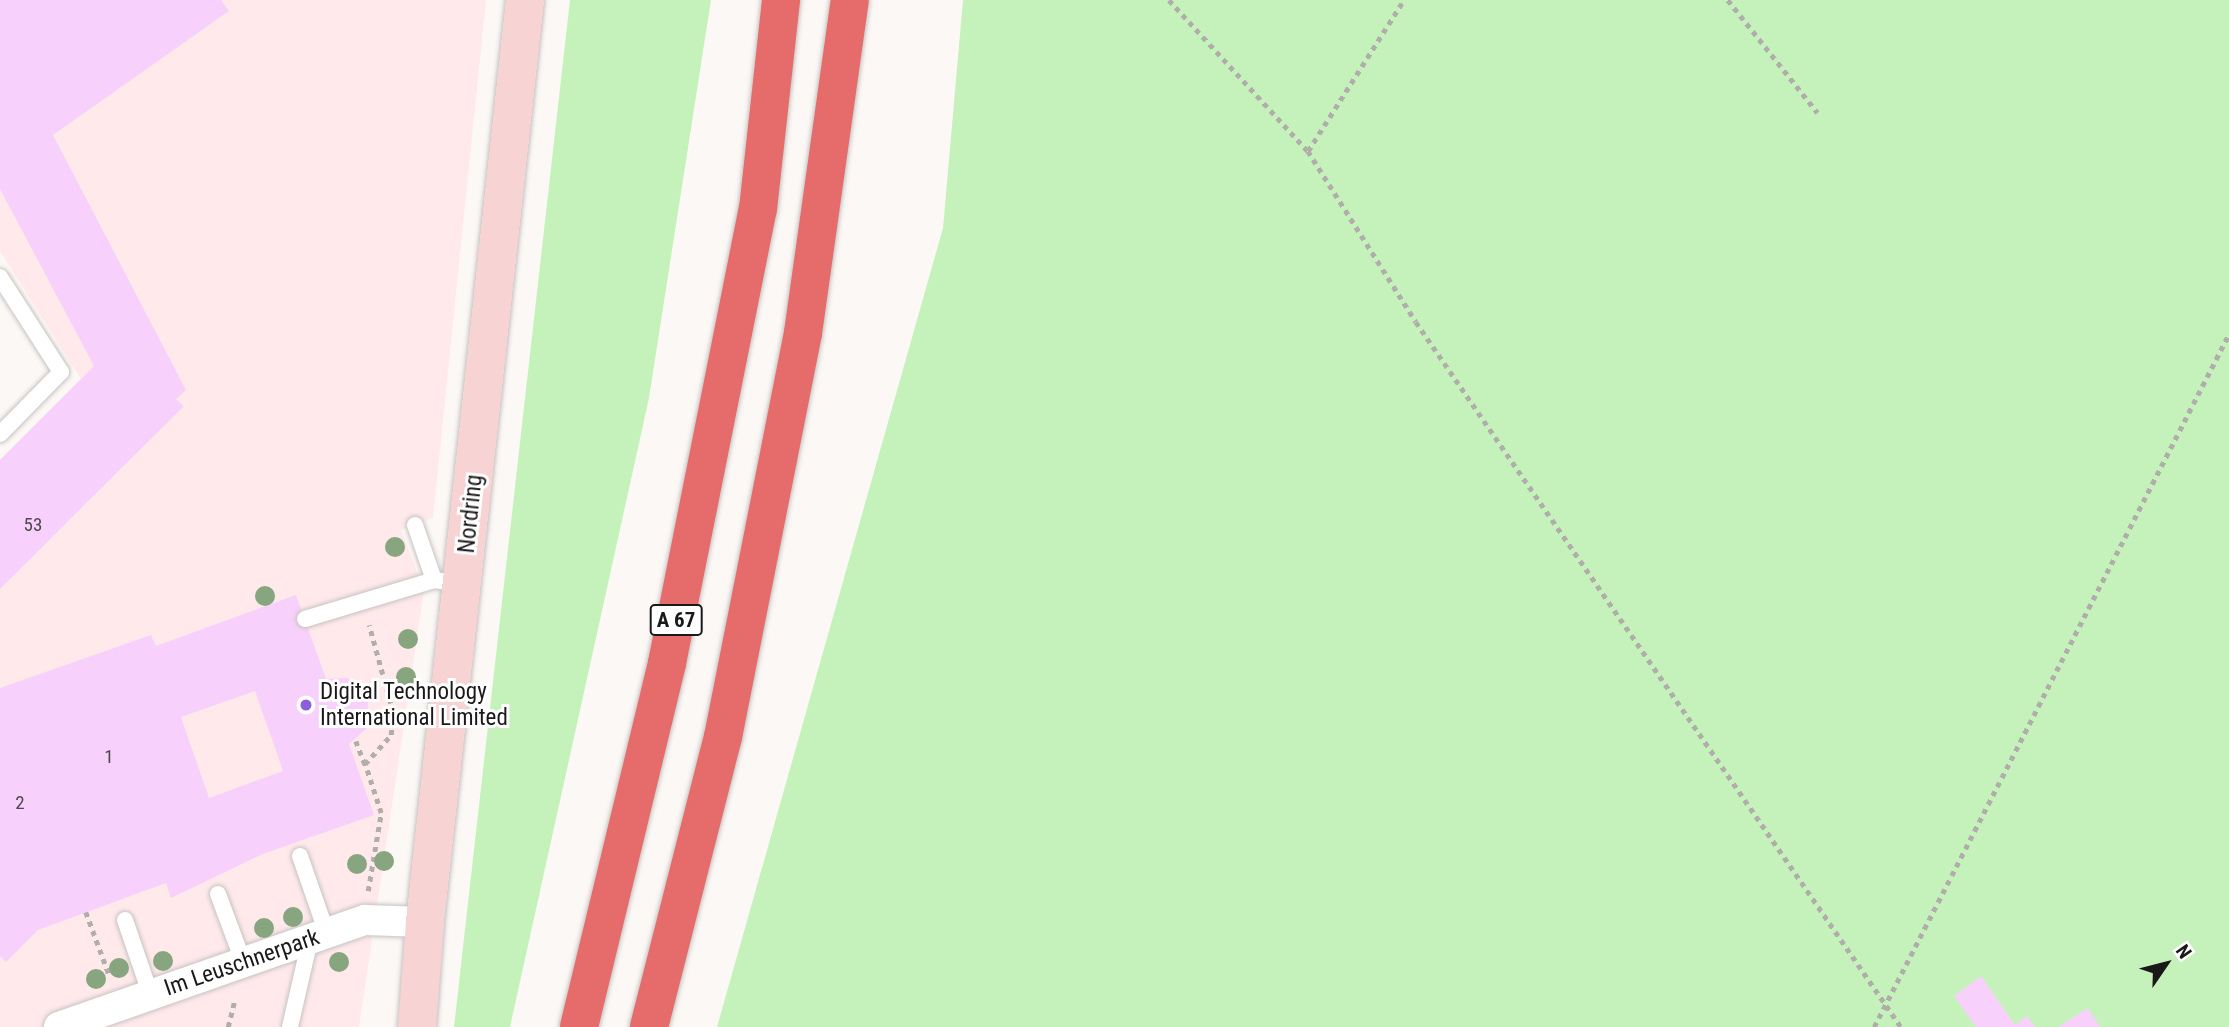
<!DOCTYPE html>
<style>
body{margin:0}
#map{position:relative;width:2229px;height:1027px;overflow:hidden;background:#fcf8f6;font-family:"Roboto Condensed",sans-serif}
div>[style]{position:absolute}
.commercial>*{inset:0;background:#ffe9eb}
.green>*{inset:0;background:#c4f2ba}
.building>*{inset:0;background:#f7d1fb}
.path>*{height:4.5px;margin-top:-2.25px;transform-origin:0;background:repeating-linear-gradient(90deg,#b0adab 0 5px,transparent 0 10px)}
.roads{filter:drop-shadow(0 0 2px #c7c3c1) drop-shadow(0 0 2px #c7c3c1)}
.service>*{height:16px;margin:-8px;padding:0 8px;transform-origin:8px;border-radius:8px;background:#fff}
.minor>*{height:30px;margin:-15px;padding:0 15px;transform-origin:15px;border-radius:15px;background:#fff}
.secondary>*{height:38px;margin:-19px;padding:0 19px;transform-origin:19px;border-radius:19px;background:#f7d3d3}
.motorway>*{height:38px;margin:-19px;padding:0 19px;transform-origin:19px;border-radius:19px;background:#e56c6b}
.trees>*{width:20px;height:20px;margin:-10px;border-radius:50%;background:#87a57e}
.dots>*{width:19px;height:19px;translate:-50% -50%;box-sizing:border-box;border:4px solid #fff;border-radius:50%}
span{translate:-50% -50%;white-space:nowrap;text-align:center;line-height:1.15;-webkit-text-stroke:6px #fff;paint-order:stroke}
.number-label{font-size:19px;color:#514651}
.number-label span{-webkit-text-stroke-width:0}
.shield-label span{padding:2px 5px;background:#fff;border:2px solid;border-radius:5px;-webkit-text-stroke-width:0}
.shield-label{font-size:21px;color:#1a1818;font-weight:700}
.street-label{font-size:23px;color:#1a1818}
.poi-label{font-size:23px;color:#1a1818}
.left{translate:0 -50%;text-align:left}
.north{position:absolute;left:2131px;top:929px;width:70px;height:70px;-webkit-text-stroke:5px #fff;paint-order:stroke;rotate:55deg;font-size:19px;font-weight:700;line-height:28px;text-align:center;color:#1a1818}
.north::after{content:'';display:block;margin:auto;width:24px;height:32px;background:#1a1818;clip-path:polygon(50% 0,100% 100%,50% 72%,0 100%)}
</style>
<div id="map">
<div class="commercial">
<div style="clip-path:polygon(0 0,486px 0,433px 518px,401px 530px,424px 590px,359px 1027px,0 1027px,0 460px,81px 379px,0 251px)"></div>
</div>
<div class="green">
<div style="clip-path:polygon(570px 0,711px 0,649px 398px,510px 1027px,454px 1027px)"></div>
<div style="clip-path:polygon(963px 0,2229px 0,2229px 1027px,717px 1027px,943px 228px)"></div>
</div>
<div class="building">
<div style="clip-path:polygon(0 0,221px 0,229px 11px,53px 135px,186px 390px,176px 399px,184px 406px,0 589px,0 460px,94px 366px,0 189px)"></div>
<div style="clip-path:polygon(evenodd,296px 595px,326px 679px,348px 678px,368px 700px,367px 728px,349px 744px,374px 815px,263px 854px,171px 898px,166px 883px,38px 930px,6px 962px,0 956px,0 688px,151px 635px,156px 646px,296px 595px,255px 691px,283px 771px,209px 798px,181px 717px,255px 691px)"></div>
<div style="clip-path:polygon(1981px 976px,2015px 1025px,2027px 1016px,2035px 1027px,1976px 1027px,1954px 996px)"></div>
<div style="clip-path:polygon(2088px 1008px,2100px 1027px,2058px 1027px)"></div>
</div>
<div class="path">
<div style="left:1169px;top:0;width:205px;rotate:47.4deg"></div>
<div style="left:1308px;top:151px;width:202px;rotate:57.7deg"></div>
<div style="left:1416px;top:322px;width:856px;rotate:55.47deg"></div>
<div style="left:1728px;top:0;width:144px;rotate:51.5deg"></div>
<div style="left:1308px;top:151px;width:179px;rotate:-57.6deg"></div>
<div style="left:356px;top:741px;width:25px;rotate:69deg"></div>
<div style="left:368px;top:891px;width:79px;rotate:-80.5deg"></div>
<div style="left:381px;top:813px;width:52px;rotate:-108.1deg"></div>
<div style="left:365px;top:764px;width:39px;rotate:-48deg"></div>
<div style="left:391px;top:735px;width:22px;rotate:-85deg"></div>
<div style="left:393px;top:713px;width:91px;rotate:-105.3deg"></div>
<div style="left:86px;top:912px;width:69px;rotate:69.7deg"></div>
<div style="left:228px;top:1027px;width:29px;rotate:-76deg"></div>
<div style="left:1874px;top:1027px;width:779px;rotate:-62.88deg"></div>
</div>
<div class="roads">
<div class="service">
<div style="left:0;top:277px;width:113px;rotate:57.3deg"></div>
<div style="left:61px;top:372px;width:87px;rotate:134.5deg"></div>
<div style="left:415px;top:525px;width:58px;rotate:70.9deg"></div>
<div style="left:305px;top:619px;width:135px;rotate:-16.8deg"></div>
<div style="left:434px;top:580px;width:27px;rotate:8deg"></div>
<div style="left:300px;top:856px;width:83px;rotate:70.9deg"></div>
<div style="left:218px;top:894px;width:75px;rotate:69.6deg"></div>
<div style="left:125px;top:920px;width:80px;rotate:71.1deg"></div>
<div style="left:290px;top:1027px;width:89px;rotate:-77.1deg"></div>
</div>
<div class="minor">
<div style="left:59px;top:1027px;width:324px;rotate:-19.3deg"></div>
<div style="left:365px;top:920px;width:60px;rotate:1.9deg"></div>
</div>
<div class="secondary">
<div style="left:417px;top:1027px;width:105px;rotate:-85.6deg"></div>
<div style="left:425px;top:922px;width:927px;rotate:-83.81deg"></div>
</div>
<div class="motorway">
<div style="left:579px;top:1027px;width:374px;rotate:-76.4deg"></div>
<div style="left:667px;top:663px;width:463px;rotate:-78.7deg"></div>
<div style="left:758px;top:209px;width:210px;rotate:-83.7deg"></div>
<div style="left:649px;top:1027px;width:299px;rotate:-75.7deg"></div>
<div style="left:723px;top:737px;width:412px;rotate:-78.8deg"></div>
<div style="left:803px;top:333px;width:336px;rotate:-82deg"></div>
</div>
</div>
<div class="trees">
<div style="left:395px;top:547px"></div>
<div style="left:265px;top:596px"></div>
<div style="left:408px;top:639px"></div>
<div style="left:406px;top:677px"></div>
<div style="left:384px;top:861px"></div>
<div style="left:357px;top:864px"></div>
<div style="left:293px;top:917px"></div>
<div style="left:264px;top:928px"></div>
<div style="left:163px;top:961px"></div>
<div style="left:339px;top:962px"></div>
<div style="left:119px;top:968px"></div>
<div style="left:96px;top:979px"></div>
</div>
<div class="dots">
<div style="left:306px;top:705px;background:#8c5fd9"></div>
</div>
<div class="number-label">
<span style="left:33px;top:525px">53</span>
<span style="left:109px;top:757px">1</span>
<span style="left:20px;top:803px">2</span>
</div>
<div class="shield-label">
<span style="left:676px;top:620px">A 67</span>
</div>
<div class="street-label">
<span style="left:471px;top:514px;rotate:-84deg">Nordring</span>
<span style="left:242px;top:963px;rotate:-19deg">Im Leuschnerpark</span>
</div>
<div class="poi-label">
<span class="left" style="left:320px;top:705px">Digital Technology<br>International Limited</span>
</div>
<div class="north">N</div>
</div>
